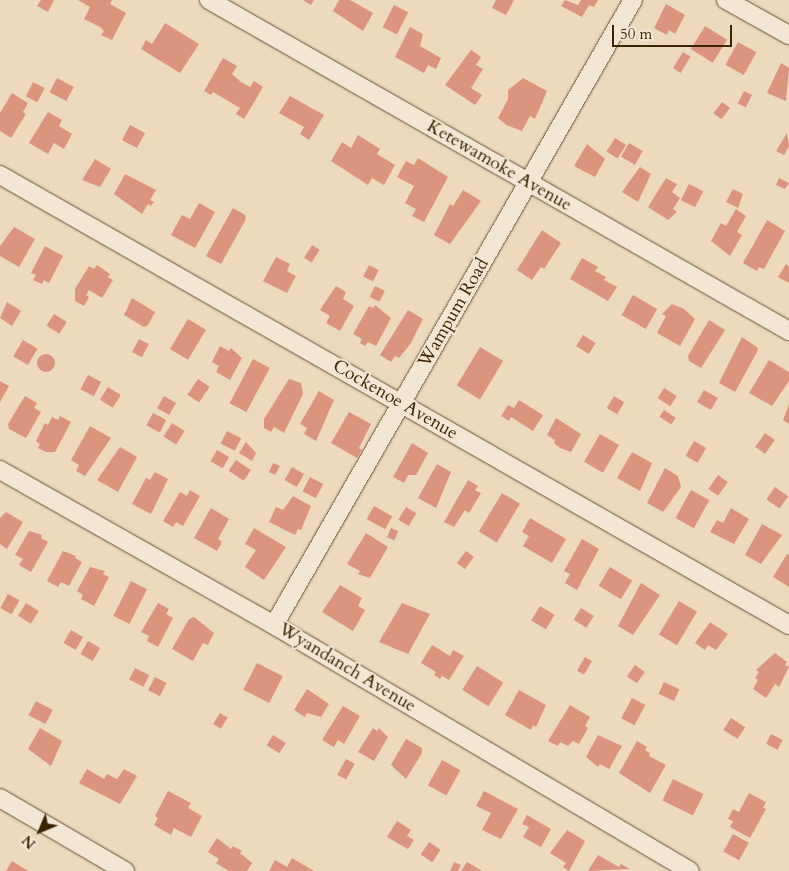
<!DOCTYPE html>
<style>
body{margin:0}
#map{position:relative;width:789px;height:871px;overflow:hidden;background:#eddabd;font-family:Cardo,serif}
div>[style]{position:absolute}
.building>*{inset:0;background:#db947e;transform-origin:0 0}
.round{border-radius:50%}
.roads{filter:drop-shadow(0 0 1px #685231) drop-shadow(0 0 1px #685231)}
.street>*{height:18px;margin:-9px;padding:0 9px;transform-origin:9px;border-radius:9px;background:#f3e7d4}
span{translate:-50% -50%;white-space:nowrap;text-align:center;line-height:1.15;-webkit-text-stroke:4px #f3e7d4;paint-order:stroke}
.street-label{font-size:18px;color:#3b2402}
.north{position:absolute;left:15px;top:806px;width:50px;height:50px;-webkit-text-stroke:4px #f3e7d4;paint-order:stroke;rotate:225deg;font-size:14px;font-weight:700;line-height:20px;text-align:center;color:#3b2402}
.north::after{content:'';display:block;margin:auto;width:18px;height:22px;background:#3b2402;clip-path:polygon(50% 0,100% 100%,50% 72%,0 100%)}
.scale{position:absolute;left:612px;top:25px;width:120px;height:22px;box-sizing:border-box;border:2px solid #3b2402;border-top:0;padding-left:6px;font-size:15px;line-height:18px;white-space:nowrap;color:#3b2402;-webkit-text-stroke:4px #f3e7d4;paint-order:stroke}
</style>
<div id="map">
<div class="building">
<div style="clip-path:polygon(41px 0,54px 0,48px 12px,37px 6px)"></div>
<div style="clip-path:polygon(78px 0,112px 0,110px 4px,126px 13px,112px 40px,101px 35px,104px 31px,100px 27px,84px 19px,90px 7px)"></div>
<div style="clip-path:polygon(303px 0,314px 0,311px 5px)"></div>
<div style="clip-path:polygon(339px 0,350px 0,373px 13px,363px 31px,333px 11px)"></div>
<div style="clip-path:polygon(496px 0,514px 0,506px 15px,492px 8px)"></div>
<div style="clip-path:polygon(565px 0,578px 5px,581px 0,598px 0,594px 7px,589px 5px,582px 17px,561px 6px)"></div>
<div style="clip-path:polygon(666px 4px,685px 15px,675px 34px,669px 30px,667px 35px,654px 28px)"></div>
<div style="left:394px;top:5px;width:16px;height:25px;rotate:27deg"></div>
<div style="clip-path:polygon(165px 23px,199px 44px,180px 73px,141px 49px,146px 40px,152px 44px)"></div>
<div style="left:705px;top:26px;width:26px;height:27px;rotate:32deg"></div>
<div style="clip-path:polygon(410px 27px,423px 34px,420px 46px,441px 58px,436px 69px,428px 65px,424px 73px,395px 57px)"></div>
<div style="left:738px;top:42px;width:21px;height:26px;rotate:29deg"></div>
<div style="clip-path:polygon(471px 50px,481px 57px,476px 65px,483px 69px,471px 88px,482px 95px,475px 105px,445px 85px)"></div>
<div style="left:683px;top:52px;width:9px;height:19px;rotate:32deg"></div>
<div style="clip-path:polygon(223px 58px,237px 66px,232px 74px,241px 82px,250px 87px,254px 81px,263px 87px,244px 119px,236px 114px,240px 108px,213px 92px,211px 95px,204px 91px)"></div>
<div style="clip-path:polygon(781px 63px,789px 68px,786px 101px,767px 93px)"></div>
<div style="left:57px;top:78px;width:19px;height:16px;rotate:28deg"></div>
<div style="clip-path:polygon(523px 78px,547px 91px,535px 119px,530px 116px,522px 131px,506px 125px,498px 118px,508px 99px,508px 90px)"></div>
<div style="left:33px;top:82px;width:13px;height:16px;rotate:27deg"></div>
<div style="left:744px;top:91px;width:9px;height:14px;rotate:27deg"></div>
<div style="clip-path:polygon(12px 93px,28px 103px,23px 112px,26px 114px,11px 138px,0 131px,0 113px)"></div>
<div style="clip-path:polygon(290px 96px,324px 115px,309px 140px,300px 134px,304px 127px,279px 113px)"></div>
<div style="left:722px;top:102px;width:10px;height:14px;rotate:37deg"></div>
<div style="clip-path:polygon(48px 112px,62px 120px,59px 126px,72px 134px,64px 149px,54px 143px,48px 154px,29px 143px)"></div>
<div style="left:130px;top:125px;width:17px;height:17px;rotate:28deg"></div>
<div style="clip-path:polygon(787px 133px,789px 146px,784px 155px,776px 151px)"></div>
<div style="clip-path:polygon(358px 135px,380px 149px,377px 154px,395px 165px,384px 185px,372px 178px,368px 185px,331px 161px,342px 142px,351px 148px)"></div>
<div style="left:615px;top:138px;width:13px;height:16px;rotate:32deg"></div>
<div style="left:629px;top:143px;width:16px;height:16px;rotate:30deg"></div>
<div style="clip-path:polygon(587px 144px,605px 159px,595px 177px,574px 166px)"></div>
<div style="clip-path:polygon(418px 158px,448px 177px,424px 222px,412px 216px,416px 209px,405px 203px,414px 186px,397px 177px,406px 161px,414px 165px)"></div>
<div style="clip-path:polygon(95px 159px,111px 169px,100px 187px,82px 180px)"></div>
<div style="clip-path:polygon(640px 167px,651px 174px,638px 202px,622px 192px)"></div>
<div style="clip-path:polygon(125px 174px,156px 190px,150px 200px,154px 202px,151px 206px,148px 204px,142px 214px,114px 194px)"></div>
<div style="clip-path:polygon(666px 178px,677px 184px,672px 192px,680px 198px,673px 209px,677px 212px,668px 220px,648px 207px)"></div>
<div style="clip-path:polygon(779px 178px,789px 183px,785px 189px,776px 185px)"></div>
<div style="left:689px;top:184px;width:16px;height:18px;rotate:27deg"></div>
<div style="clip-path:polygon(733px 189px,743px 194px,738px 208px,726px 202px)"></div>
<div style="clip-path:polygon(463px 190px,481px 201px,450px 244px,434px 235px,450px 204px,453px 206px)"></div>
<div style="clip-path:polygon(199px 203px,215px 212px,195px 248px,171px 235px,182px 215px,190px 219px)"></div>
<div style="clip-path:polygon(233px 208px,245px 215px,246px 219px,221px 264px,206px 256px)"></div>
<div style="clip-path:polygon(736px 209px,746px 216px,737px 232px,742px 235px,730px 256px,711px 241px,721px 223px,726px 226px)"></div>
<div style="clip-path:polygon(767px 220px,785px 231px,764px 269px,759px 267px,757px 271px,743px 263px)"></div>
<div style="clip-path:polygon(14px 227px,35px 239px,19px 267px,0 256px,0 246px)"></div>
<div style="clip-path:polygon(542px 230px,561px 243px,544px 269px,541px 267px,532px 280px,517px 270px)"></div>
<div style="left:312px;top:245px;width:9px;height:15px;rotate:32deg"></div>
<div style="clip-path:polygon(45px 246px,63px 256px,49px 283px,44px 280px,42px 284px,33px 280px,36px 275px,31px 273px)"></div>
<div style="clip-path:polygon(276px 257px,290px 264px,287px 271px,296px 276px,287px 293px,263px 281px)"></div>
<div style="clip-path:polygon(582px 258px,598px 267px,595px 271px,606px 277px,604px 280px,617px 287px,608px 301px,570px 279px)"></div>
<div style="clip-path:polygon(786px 264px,789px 266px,789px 283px,778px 277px)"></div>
<div style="clip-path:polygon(97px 265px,110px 274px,108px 277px,113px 280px,102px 298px,89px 290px,86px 295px,89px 297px,84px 306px,75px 301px,75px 289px,89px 266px,94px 269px)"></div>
<div style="left:369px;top:265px;width:11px;height:13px;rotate:27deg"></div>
<div style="clip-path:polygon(336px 286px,346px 292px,343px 299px,354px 306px,340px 331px,326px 323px,330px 316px,320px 310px)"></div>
<div style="left:375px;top:286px;width:11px;height:12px;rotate:27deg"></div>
<div style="left:633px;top:295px;width:28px;height:23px;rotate:30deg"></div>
<div style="clip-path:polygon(132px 298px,155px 312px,148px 325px,144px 327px,124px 315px)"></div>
<div style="clip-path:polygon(7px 302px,21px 311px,12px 326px,0 318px)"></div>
<div style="clip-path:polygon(672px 304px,684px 309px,695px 319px,680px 346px,657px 333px,666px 316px,662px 314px)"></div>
<div style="clip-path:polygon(375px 305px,391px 318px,376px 346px,368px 342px,365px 346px,360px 343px,362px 339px,353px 334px,369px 306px,373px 308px)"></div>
<div style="clip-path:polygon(408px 310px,423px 319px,411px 343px,399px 358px,395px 356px,391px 362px,380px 355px)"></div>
<div style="left:54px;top:314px;width:15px;height:14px;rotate:32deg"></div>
<div style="left:188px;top:319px;width:21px;height:35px;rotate:31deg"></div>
<div style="clip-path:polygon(709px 320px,725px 330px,701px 368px,689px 361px,688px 356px)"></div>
<div style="left:583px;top:335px;width:15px;height:13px;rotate:32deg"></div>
<div style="clip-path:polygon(742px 337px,758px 348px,757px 352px,735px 392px,719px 383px)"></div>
<div style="left:139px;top:339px;width:11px;height:15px;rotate:27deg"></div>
<div style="left:23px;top:340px;width:17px;height:19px;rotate:31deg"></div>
<div style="clip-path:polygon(220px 346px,229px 351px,231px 348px,242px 358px,230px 380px,216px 372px,219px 366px,212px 362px)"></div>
<div style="left:480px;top:347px;width:27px;height:45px;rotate:31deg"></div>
<div class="round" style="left:37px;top:354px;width:18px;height:18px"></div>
<div style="left:253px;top:359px;width:19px;height:50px;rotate:28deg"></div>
<div style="clip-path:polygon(769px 360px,789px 372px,789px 381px,772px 406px,749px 393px)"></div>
<div style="left:88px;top:375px;width:15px;height:16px;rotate:28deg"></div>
<div style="left:198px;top:379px;width:14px;height:19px;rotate:34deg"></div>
<div style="clip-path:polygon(289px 379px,301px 383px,303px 394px,284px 433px,274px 427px,271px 432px,264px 428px,264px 419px)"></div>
<div style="clip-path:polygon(0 381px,9px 386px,0 402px)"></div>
<div style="left:108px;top:387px;width:15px;height:15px;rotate:32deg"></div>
<div style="left:664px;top:388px;width:15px;height:12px;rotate:32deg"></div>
<div style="left:704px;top:390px;width:16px;height:14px;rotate:30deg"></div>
<div style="clip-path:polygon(319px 391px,334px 400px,316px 441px,304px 434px,307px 428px,300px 424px)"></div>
<div style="clip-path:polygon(25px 396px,37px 403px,34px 408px,41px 412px,26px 438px,9px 429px,8px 424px)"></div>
<div style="left:164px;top:396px;width:14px;height:14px;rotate:30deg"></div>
<div style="left:614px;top:396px;width:12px;height:14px;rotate:31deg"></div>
<div style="clip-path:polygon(519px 400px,543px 415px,533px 431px,511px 417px,509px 421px,501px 416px,508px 405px,514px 408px)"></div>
<div style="clip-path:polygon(789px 404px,789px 424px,783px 420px)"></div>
<div style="left:664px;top:410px;width:14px;height:8px;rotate:34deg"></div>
<div style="clip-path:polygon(349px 412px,371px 424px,359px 448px,362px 450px,357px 458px,331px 443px)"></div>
<div style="left:153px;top:413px;width:15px;height:14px;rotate:28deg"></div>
<div style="clip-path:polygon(60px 416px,71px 422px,55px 452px,46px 452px,38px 448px,40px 444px,36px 441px,45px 423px,48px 425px,52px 417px,58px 420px)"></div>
<div style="clip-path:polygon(556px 418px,581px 434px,571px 452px,560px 448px,554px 443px,555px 440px,547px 435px)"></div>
<div style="left:172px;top:423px;width:15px;height:16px;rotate:32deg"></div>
<div style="clip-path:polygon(90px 426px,111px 438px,85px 476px,76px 471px,79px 465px,71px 460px)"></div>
<div style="left:227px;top:431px;width:16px;height:14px;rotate:27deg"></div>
<div style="left:765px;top:433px;width:12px;height:17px;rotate:35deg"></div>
<div style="left:600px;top:434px;width:22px;height:32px;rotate:30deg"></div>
<div style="left:694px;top:441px;width:14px;height:17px;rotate:30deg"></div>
<div style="clip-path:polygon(246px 442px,256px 453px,252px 461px,239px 453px)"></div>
<div style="clip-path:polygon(412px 443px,428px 453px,416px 475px,408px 475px,404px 483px,393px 477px)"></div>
<div style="clip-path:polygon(120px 447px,137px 457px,118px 492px,97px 480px)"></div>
<div style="left:217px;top:450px;width:14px;height:13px;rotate:30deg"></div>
<div style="clip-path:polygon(632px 452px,652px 463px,640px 491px,617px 478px)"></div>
<div style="left:236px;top:460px;width:18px;height:13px;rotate:34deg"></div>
<div style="clip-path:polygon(273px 463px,280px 466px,275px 475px,269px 472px)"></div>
<div style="clip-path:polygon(437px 464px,451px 472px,436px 508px,418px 498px)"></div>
<div style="left:292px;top:467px;width:14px;height:15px;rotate:30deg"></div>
<div style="clip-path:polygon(665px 468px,678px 476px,681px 487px,663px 512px,647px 503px)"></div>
<div style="clip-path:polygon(155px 472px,168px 479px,151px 514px,132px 504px,146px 478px,150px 480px)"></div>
<div style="left:718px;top:475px;width:12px;height:17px;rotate:35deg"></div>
<div style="left:310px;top:477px;width:15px;height:16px;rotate:28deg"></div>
<div style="clip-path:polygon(468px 480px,478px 486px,475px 490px,481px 493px,469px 513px,465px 510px,454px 527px,444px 522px)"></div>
<div style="left:775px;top:487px;width:16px;height:15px;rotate:35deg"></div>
<div style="clip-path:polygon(190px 490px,200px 496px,183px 526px,176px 522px,173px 527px,163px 521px,180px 492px,187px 496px)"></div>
<div style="left:691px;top:490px;width:21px;height:32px;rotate:29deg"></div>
<div style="left:502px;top:493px;width:21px;height:45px;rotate:31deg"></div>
<div style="clip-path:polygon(293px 496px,311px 506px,301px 530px,298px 529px,295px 535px,269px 522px,276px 507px,283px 510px)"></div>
<div style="left:374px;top:506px;width:21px;height:15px;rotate:29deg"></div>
<div style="left:406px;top:507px;width:12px;height:15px;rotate:31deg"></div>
<div style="clip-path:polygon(211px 508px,229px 519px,218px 539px,222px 542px,217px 551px,194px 538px)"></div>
<div style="clip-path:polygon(731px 508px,749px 519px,734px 544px,710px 532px,717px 520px,723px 523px)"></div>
<div style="clip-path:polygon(6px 512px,23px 522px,7px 549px,0 544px,0 518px)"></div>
<div style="clip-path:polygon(530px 518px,566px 539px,552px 563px,523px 546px,529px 536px,522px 532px)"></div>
<div style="clip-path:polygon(762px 524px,782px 535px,761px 564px,745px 555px)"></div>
<div style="clip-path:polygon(254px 528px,286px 547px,264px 580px,245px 567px,256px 550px,245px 544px)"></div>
<div style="left:391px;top:528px;width:8px;height:10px;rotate:23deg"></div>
<div style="clip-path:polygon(29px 531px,42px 535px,41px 538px,48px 542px,31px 572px,19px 565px,23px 559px,15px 555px)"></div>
<div style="clip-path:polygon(366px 533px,388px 547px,370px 578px,358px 574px,360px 571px,347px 564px)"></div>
<div style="clip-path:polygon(582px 539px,599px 549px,577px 590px,565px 583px,570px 574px,564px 571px)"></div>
<div style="clip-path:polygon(63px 551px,76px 556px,75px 558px,82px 562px,69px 586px,61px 582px,58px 587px,47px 581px)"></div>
<div style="left:466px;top:551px;width:10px;height:15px;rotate:37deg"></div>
<div style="clip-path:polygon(787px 554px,789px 555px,789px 587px,773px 577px)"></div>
<div style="clip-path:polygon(90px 567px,105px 571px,103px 574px,109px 577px,94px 606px,81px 599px,83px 595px,77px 591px)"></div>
<div style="left:610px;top:567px;width:26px;height:22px;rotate:31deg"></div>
<div style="left:131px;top:581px;width:18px;height:39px;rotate:27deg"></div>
<div style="clip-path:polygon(641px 583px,660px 595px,633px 635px,618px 626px)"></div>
<div style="clip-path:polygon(340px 585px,362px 598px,358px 606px,365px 610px,353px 631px,322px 612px)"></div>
<div style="left:8px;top:594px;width:13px;height:16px;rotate:29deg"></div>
<div style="left:679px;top:601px;width:21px;height:39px;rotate:31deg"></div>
<div style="left:26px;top:603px;width:15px;height:15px;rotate:32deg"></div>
<div style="clip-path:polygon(158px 603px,169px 609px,166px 614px,173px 618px,158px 647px,147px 641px,149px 636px,141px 632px)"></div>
<div style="clip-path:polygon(402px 603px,430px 614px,408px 654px,379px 642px)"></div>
<div style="left:540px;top:606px;width:17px;height:17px;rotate:31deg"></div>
<div style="left:581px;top:608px;width:15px;height:14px;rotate:32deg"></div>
<div style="clip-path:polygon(194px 617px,214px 633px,208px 645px,203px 643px,193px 661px,172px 649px,189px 619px)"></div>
<div style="clip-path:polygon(710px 622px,728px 634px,716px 650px,708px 645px,705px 650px,695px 643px)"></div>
<div style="left:71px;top:630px;width:14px;height:15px;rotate:30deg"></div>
<div style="left:88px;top:641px;width:14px;height:15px;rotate:30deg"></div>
<div style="clip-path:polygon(432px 645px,450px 656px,453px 650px,464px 656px,449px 680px,442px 676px,440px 679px,434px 675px,436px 672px,421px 663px)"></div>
<div style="clip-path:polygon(775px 653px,787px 662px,785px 665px,789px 667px,779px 687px,775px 684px,766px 698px,753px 689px,758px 680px,755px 678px,759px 672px,756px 670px)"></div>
<div style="left:585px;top:657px;width:8px;height:16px;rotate:30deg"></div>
<div style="left:257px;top:663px;width:29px;height:30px;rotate:27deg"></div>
<div style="left:635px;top:665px;width:12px;height:14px;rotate:35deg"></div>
<div style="left:477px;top:666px;width:31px;height:28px;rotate:32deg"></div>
<div style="left:135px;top:668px;width:16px;height:13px;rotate:27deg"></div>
<div style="left:155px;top:677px;width:13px;height:15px;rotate:27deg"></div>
<div style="left:664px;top:682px;width:17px;height:13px;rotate:25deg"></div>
<div style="clip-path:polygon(307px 689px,329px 704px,321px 717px,307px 713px,305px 717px,294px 710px)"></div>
<div style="clip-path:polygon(519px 690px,546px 705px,536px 727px,533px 725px,531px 730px,505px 715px)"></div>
<div style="left:632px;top:698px;width:15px;height:23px;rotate:28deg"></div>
<div style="left:36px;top:701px;width:19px;height:16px;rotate:28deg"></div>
<div style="clip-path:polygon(570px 705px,590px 717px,585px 726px,588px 728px,579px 744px,573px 741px,568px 746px,560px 742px,558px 746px,548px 741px)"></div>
<div style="clip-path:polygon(343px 706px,360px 716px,344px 744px,338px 740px,334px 747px,322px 740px)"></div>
<div style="left:220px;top:713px;width:9px;height:13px;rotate:32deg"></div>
<div style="left:731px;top:718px;width:17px;height:14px;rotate:33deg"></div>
<div style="clip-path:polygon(40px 728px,62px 741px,51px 766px,28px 749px)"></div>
<div style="clip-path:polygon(373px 728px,377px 731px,379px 728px,388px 737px,374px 761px,358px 752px)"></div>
<div style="left:771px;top:734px;width:13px;height:11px;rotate:27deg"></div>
<div style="left:273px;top:735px;width:15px;height:12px;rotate:32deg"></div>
<div style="clip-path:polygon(598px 735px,622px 746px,609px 769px,600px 764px,598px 767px,586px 757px)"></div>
<div style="clip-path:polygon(406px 739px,422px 748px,422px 753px,406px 779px,391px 765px)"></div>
<div style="clip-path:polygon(637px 741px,647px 747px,645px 750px,650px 753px,649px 756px,666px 765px,650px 793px,619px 773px)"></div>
<div style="left:346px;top:759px;width:10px;height:18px;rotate:29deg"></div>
<div style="left:442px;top:760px;width:21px;height:29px;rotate:29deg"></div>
<div style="clip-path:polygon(87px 769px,104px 779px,107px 774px,117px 779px,124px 769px,137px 776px,120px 804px,79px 783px)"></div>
<div style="left:673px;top:779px;width:34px;height:24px;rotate:26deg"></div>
<div style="clip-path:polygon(168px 791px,191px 803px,188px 808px,202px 816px,191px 837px,174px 828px,171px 835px,154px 825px,158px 818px,155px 816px)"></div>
<div style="clip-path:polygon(484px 791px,518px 809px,501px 839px,482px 830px,491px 813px,476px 806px)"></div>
<div style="clip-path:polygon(749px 793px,766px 802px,763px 808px,766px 809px,750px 838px,730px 827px,733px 821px,728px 819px,733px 809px,739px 812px)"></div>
<div style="clip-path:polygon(527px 815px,551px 829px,541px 847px,523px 837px,529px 827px,522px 824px)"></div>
<div style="clip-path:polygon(397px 821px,411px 830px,407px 836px,414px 840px,408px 849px,387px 837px)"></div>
<div style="clip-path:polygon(567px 830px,585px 841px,569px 871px,563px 867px,566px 863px,550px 853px)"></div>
<div style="left:733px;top:834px;width:18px;height:20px;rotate:29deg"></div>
<div style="clip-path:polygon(217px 838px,231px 849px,233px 846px,242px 851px,240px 853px,252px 863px,247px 871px,229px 871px,216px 863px,219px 859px,208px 852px)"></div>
<div style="left:429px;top:842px;width:14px;height:15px;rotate:34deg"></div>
<div style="clip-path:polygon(598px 855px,619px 867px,621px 864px,630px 869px,588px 871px)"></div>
<div style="clip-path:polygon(292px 858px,314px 871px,269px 871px,275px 860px,287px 867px)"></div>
<div style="clip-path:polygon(12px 861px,28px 871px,6px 871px)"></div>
<div style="clip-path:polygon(454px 862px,461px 865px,458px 871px,450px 871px)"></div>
<div style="clip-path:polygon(467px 862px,482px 871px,461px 871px)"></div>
</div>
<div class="roads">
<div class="street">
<div style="left:209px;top:0;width:668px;rotate:29.71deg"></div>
<div style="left:726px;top:0;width:72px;rotate:29.1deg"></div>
<div style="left:0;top:175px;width:908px;rotate:29.7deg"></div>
<div style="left:0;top:470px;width:315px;rotate:29.5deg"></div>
<div style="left:274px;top:625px;width:483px;rotate:30.6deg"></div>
<div style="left:274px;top:625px;width:721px;rotate:-60.13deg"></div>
<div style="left:0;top:798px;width:145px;rotate:30.3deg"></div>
</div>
</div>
<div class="street-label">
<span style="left:499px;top:166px;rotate:30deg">Ketewamoke Avenue</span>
<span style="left:454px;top:313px;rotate:-60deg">Wampum Road</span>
<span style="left:395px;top:400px;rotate:30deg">Cockenoe Avenue</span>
<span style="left:347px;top:668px;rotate:31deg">Wyandanch Avenue</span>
</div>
<div class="north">N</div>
<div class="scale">50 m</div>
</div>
